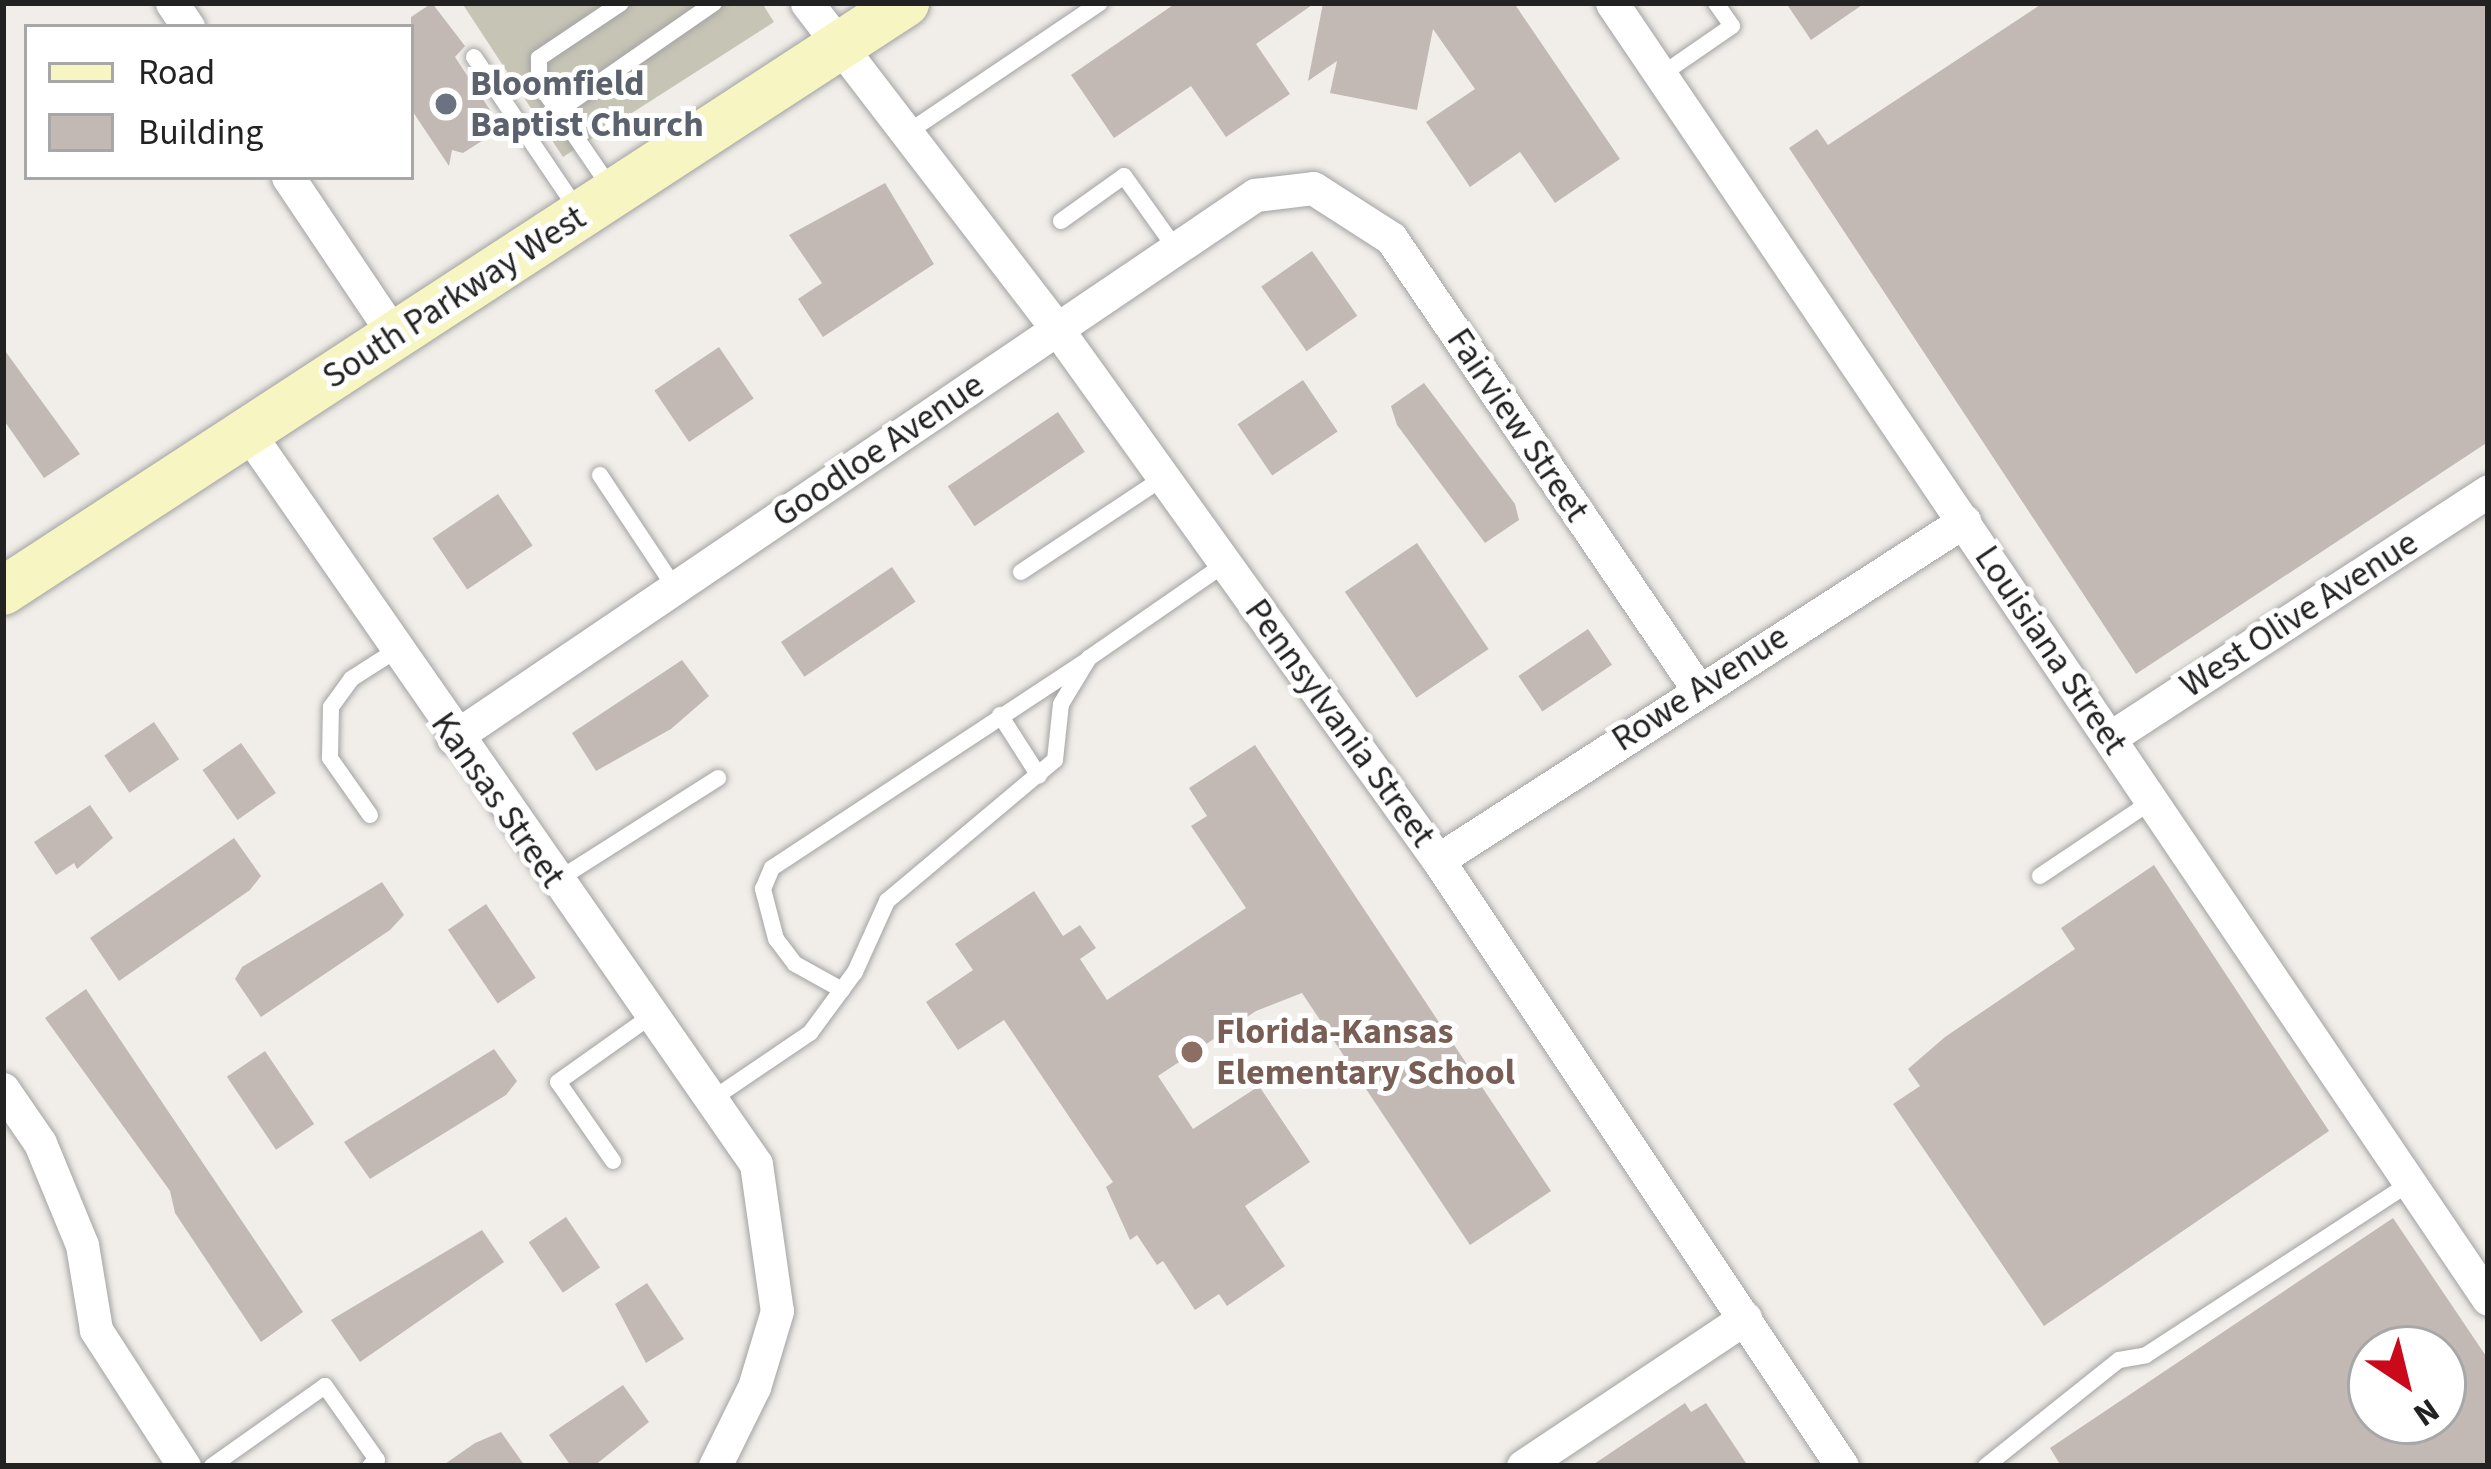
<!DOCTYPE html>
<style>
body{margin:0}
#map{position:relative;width:2491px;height:1469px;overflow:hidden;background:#f1eee9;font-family:"Source Sans 3",sans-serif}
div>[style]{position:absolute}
.construction>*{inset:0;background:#c6c4b5}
.building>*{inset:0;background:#c2b9b5;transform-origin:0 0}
.roads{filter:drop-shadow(0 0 3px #a3a3a3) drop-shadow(0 0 3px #a3a3a3)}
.service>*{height:16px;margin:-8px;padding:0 8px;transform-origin:8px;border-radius:8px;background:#fff}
.minor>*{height:33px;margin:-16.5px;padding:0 16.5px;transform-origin:16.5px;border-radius:16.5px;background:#fff}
.secondary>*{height:48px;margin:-24px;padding:0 24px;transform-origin:24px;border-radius:24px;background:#f7f5c1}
.dots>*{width:33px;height:33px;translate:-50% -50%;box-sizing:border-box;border:6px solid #fff;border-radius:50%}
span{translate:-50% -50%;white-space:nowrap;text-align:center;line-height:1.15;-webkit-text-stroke:10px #fff;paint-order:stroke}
.worship-label{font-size:36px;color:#5b616d;font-weight:700}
.left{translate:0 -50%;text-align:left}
.street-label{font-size:36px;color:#222}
.education-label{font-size:36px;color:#785e54;font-weight:700}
.frame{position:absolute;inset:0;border:6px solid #222;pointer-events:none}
.legend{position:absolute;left:24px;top:24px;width:390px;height:156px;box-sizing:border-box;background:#fff;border:3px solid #a7a7a7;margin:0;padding:15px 21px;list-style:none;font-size:36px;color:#222}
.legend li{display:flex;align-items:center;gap:24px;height:60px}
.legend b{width:60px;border:3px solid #a7a7a7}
.north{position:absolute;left:2347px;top:1325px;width:120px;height:120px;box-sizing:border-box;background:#fff;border:3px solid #a7a7a7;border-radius:50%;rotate:145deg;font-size:33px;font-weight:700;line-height:48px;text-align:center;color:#222}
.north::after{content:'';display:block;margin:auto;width:42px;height:54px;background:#ca091b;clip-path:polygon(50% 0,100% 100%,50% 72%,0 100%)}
</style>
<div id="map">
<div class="construction">
<div style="clip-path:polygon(462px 3px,762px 3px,774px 22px,563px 157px)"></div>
</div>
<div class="building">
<div style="clip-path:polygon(432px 3px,465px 46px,455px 57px,494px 116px,488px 137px,463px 153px,452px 150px,449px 166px,411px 109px,411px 17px)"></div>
<div style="clip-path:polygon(1176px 3px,1315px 3px,1256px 44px,1290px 94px,1226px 137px,1191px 86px,1114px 138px,1071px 75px)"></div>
<div style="clip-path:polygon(1323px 3px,1514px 3px,1620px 159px,1555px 203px,1520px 152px,1470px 187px,1426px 122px,1475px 89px,1433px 29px,1417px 110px,1330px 93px,1337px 61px,1308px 81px)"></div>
<div style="clip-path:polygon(1786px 3px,1865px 3px,1811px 40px)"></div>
<div style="clip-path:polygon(2043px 3px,2488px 3px,2488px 442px,2136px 674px,1789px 148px,1817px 129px,1828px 145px)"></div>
<div style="clip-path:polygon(885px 183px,934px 264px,823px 337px,798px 299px,822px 283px,789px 235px)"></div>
<div style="left:1312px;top:251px;width:79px;height:62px;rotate:55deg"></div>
<div style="left:719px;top:347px;width:62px;height:78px;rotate:56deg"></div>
<div style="clip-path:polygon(3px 348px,80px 454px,44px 478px,3px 419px)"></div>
<div style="left:1303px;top:380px;width:62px;height:79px;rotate:56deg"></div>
<div style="clip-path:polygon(1424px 383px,1515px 504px,1519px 520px,1485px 543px,1397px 425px,1391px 406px)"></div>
<div style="left:1058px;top:412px;width:48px;height:133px;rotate:56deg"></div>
<div style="left:498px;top:494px;width:62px;height:79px;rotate:56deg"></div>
<div style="left:1417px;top:543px;width:128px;height:87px;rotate:56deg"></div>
<div style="left:892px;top:567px;width:42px;height:134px;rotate:56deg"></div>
<div style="left:1588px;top:629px;width:43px;height:84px;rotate:56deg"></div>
<div style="clip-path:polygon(682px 660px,709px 696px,671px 729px,596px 771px,572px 733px)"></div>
<div style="left:154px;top:722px;width:45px;height:60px;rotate:56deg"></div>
<div style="left:241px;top:743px;width:61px;height:47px;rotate:55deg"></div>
<div style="clip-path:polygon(1255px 745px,1551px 1191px,1470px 1245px,1302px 993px,1256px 1011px,1158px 1076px,1193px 1129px,1259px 1086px,1310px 1162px,1245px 1206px,1285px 1266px,1227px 1306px,1219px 1294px,1195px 1310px,1163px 1261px,1157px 1265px,1137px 1235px,1130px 1240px,1106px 1187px,1113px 1182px,1004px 1020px,958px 1050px,926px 1002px,973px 970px,955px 944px,1034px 891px,1063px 936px,1080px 925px,1096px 948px,1080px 959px,1107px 1000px,1246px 908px,1191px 826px,1207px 816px,1189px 788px)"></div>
<div style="clip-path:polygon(90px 805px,113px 838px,77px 869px,74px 863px,56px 875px,34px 842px)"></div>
<div style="clip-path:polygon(234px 838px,261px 876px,250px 890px,119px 981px,90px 938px)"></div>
<div style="clip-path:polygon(2154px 865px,2329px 1131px,2044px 1326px,1893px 1104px,1920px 1086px,1908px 1069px,1945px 1037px,2075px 949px,2061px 928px)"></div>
<div style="clip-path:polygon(382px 882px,404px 915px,390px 930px,261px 1017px,235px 979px,242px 967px)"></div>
<div style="left:486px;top:904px;width:89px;height:46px;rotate:56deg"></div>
<div style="clip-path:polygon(86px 989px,303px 1312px,261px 1342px,175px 1213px,170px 1191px,45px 1018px)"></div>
<div style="clip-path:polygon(494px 1049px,517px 1081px,506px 1095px,370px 1179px,344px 1142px)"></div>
<div style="left:265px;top:1051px;width:88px;height:46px;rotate:56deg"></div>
<div style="left:566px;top:1217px;width:61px;height:45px;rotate:56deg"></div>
<div style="clip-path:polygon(evenodd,2393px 1218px,2488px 1359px,2488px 1466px,2061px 1466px,2050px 1448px,2393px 1218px,2371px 1349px,2443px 1349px,2443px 1421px,2371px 1421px,2371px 1349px)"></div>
<div style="clip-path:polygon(482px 1230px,504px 1262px,360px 1362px,331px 1320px)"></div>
<div style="clip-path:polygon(647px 1283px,684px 1339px,646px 1363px,615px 1304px)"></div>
<div style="clip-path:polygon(623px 1385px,649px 1422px,594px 1466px,571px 1466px,549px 1435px)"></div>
<div style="clip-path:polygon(1685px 1403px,1691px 1412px,1706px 1403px,1748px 1466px,1591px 1466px)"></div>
<div style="clip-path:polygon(501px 1432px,525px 1466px,442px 1466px,475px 1443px)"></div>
</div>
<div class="roads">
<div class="service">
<div style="left:621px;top:3px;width:99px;rotate:146.1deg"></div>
<div style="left:539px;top:58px;width:25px;rotate:90deg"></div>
<div style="left:539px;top:83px;width:34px;rotate:56deg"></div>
<div style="left:558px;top:111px;width:190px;rotate:-34.7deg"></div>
<div style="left:474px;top:57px;width:184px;rotate:55.9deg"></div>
<div style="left:1661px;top:75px;width:86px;rotate:-34.6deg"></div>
<div style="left:1732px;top:26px;width:28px;rotate:-125deg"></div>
<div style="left:558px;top:111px;width:96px;rotate:55.6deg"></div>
<div style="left:904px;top:135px;width:236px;rotate:-34deg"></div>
<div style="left:1061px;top:221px;width:77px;rotate:-35.5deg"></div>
<div style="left:1124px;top:176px;width:90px;rotate:54.5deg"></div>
<div style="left:600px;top:475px;width:136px;rotate:56.4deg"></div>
<div style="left:1021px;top:572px;width:170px;rotate:-33.5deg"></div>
<div style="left:1000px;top:715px;width:72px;rotate:57.4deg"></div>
<div style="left:370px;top:815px;width:70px;rotate:-125.1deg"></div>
<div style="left:330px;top:758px;width:51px;rotate:-88.9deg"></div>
<div style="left:331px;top:707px;width:34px;rotate:-54deg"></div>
<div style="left:351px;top:679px;width:52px;rotate:-32.5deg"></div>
<div style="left:2040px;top:876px;width:135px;rotate:-33.8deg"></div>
<div style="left:556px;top:881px;width:192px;rotate:-32.4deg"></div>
<div style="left:842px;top:990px;width:54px;rotate:-151deg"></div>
<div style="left:795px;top:964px;width:31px;rotate:-127deg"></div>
<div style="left:776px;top:939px;width:52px;rotate:-104.6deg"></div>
<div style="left:763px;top:889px;width:23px;rotate:-67deg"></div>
<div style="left:772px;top:868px;width:374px;rotate:-33.4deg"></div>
<div style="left:711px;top:1100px;width:120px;rotate:-34.1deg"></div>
<div style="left:810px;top:1033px;width:76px;rotate:-53.6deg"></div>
<div style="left:855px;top:972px;width:78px;rotate:-65.7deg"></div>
<div style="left:887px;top:901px;width:219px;rotate:-40deg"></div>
<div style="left:1055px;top:760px;width:56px;rotate:-83.9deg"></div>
<div style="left:1061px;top:704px;width:54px;rotate:-58.7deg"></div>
<div style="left:1089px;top:658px;width:165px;rotate:-34.7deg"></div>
<div style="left:613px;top:1161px;width:96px;rotate:-124.8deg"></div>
<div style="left:558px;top:1082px;width:114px;rotate:-35.4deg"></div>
<div style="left:212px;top:1466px;width:138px;rotate:-35.3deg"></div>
<div style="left:325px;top:1386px;width:90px;rotate:54.9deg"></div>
<div style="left:377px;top:1460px;width:9px;rotate:139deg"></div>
<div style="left:1986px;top:1466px;width:170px;rotate:-38.6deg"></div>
<div style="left:2119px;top:1360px;width:27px;rotate:-10deg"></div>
<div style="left:2146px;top:1355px;width:315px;rotate:-33.1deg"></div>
</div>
<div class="minor">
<div style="left:172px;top:3px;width:29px;rotate:56deg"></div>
<div style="left:807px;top:3px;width:411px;rotate:52.5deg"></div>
<div style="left:1057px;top:329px;width:654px;rotate:54.34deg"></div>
<div style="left:1438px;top:860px;width:728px;rotate:56.31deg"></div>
<div style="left:1612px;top:3px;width:1564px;rotate:55.94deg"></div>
<div style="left:288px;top:177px;width:192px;rotate:56.1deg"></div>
<div style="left:247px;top:431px;width:892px;rotate:55.22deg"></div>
<div style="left:756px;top:1164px;width:148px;rotate:81.9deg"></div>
<div style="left:777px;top:1311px;width:79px;rotate:106.8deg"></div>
<div style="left:754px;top:1387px;width:88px;rotate:116.3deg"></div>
<div style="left:2111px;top:737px;width:450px;rotate:-33.1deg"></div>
<div style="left:453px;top:738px;width:969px;rotate:-34.1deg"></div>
<div style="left:1255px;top:195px;width:58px;rotate:-6.9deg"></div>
<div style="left:1313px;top:188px;width:93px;rotate:32.7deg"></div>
<div style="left:1391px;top:238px;width:544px;rotate:55.78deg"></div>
<div style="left:1438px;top:860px;width:626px;rotate:-32.8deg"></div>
<div style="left:3px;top:1089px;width:65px;rotate:55.6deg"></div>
<div style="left:40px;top:1143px;width:110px;rotate:67.6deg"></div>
<div style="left:82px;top:1245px;width:86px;rotate:80.6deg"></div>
<div style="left:96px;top:1330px;width:162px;rotate:57.1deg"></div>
<div style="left:1523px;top:1466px;width:267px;rotate:-33.7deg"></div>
</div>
<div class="secondary">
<div style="left:3px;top:591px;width:1077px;rotate:-33.1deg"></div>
</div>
</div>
<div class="dots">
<div style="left:446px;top:104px;background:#6b7280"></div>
<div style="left:1192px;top:1052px;background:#8d6e63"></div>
</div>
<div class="worship-label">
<span class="left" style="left:470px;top:104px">Bloomfield<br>Baptist Church</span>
</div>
<div class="street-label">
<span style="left:454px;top:297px;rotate:-33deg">South Parkway West</span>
<span style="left:1518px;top:425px;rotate:56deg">Fairview Street</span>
<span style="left:878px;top:450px;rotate:-34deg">Goodloe Avenue</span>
<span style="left:2299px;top:614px;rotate:-33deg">West Olive Avenue</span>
<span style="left:2051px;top:650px;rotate:56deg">Louisiana Street</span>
<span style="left:1700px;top:688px;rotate:-33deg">Rowe Avenue</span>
<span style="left:1340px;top:723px;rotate:54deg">Pennsylvania Street</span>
<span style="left:498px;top:800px;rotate:55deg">Kansas Street</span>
</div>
<div class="education-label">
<span class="left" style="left:1216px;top:1052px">Florida-Kansas<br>Elementary School</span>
</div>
<div class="frame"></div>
<ul class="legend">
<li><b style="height:15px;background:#f7f5c1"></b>Road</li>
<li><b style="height:33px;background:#c2b9b5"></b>Building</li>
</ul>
<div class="north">N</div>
</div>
